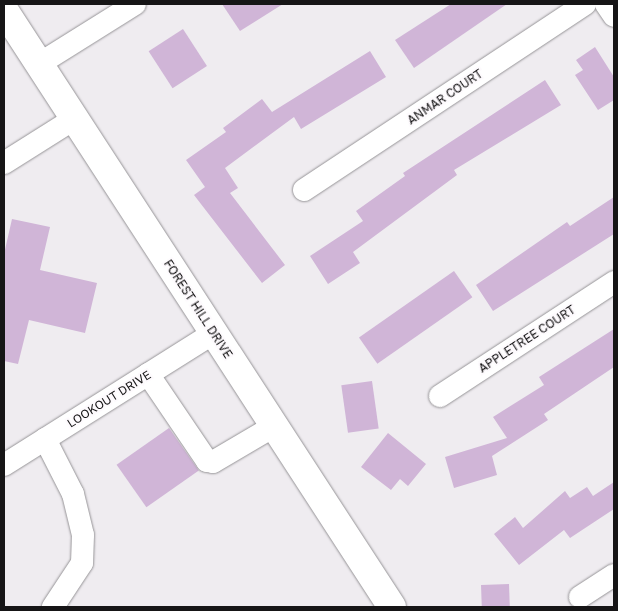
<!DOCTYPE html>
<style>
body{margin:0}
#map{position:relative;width:618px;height:611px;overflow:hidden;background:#efecf0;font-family:"Golos Text",sans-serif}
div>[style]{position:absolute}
.building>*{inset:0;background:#d0b5d7;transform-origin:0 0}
.roads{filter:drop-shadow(0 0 1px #969497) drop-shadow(0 0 1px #969497)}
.minor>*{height:22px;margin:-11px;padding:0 11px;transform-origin:11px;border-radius:11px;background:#fff}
.major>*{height:28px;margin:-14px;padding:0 14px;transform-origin:14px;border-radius:14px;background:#fff}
span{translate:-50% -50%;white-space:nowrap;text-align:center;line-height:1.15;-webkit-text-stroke:4px #fdfafd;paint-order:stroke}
.street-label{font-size:12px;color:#161516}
.frame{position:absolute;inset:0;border:5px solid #161516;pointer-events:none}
</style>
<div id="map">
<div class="building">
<div style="clip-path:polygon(222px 4px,283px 4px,240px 31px)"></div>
<div style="clip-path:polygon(451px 4px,507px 4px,414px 68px,395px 40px)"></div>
<div style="left:183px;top:29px;width:44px;height:41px;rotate:57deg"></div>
<div style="clip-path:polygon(595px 47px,614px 77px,614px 100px,598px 110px,575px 75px,583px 70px,576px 60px)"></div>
<div style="clip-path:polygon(370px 51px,386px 77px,301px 129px,294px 117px,225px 168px,238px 188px,230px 193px,285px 265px,262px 283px,194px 195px,205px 187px,186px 160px,226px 132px,223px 128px,262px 99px,272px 112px)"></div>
<div style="clip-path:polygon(545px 80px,561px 105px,454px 170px,457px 175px,353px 252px,360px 263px,328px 284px,310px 256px,363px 221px,356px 211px,405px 176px,403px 173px)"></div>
<div style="clip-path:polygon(614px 197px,614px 234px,493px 311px,476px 285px,567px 222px,570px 226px)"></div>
<div style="clip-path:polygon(12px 219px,50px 227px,40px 270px,97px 283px,85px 333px,29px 320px,18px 364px,4px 361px,4px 254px)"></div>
<div style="left:454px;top:271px;width:32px;height:116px;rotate:55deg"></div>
<div style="clip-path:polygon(614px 329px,614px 367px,544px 414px,548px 420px,492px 456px,497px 475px,454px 488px,445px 457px,507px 438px,493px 417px,544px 385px,539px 377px)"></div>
<div style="left:372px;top:381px;width:48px;height:31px;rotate:82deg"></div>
<div style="left:169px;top:428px;width:52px;height:64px;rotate:55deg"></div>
<div style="clip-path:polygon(388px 433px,426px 464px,408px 486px,400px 479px,391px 490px,361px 467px)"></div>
<div style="clip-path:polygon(614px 482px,614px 509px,570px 538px,564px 530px,519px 565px,494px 534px,515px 517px,523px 528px,565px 491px,570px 498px,587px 487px,593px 496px)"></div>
<div style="left:509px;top:584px;width:23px;height:28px;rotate:88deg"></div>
</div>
<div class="roads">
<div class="minor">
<div style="left:606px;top:4px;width:14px;rotate:56deg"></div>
<div style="left:39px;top:64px;width:113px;rotate:-32deg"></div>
<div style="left:4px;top:163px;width:83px;rotate:-32.2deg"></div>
<div style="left:304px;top:190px;width:337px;rotate:-33.5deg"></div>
<div style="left:148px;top:374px;width:105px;rotate:55.9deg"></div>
<div style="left:207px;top:461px;width:6px;rotate:9deg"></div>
<div style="left:213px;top:462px;width:71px;rotate:-30.5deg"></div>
<div style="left:440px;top:396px;width:208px;rotate:-33.2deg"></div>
<div style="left:45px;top:439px;width:62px;rotate:63deg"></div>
<div style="left:73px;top:494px;width:42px;rotate:76.3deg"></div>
<div style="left:83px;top:535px;width:28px;rotate:92deg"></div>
<div style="left:82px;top:563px;width:53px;rotate:123.4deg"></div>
<div style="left:4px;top:465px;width:248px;rotate:-32.2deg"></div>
<div style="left:580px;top:597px;width:40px;rotate:-32.9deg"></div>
</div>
<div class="major">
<div style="left:4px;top:10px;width:712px;rotate:56.98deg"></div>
</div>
</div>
<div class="street-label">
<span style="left:445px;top:97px;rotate:-34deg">ANMAR COURT</span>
<span style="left:198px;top:309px;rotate:57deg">FOREST HILL DRIVE</span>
<span style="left:527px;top:339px;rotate:-33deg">APPLETREE COURT</span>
<span style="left:109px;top:399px;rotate:-32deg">LOOKOUT DRIVE</span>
</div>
<div class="frame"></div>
</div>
